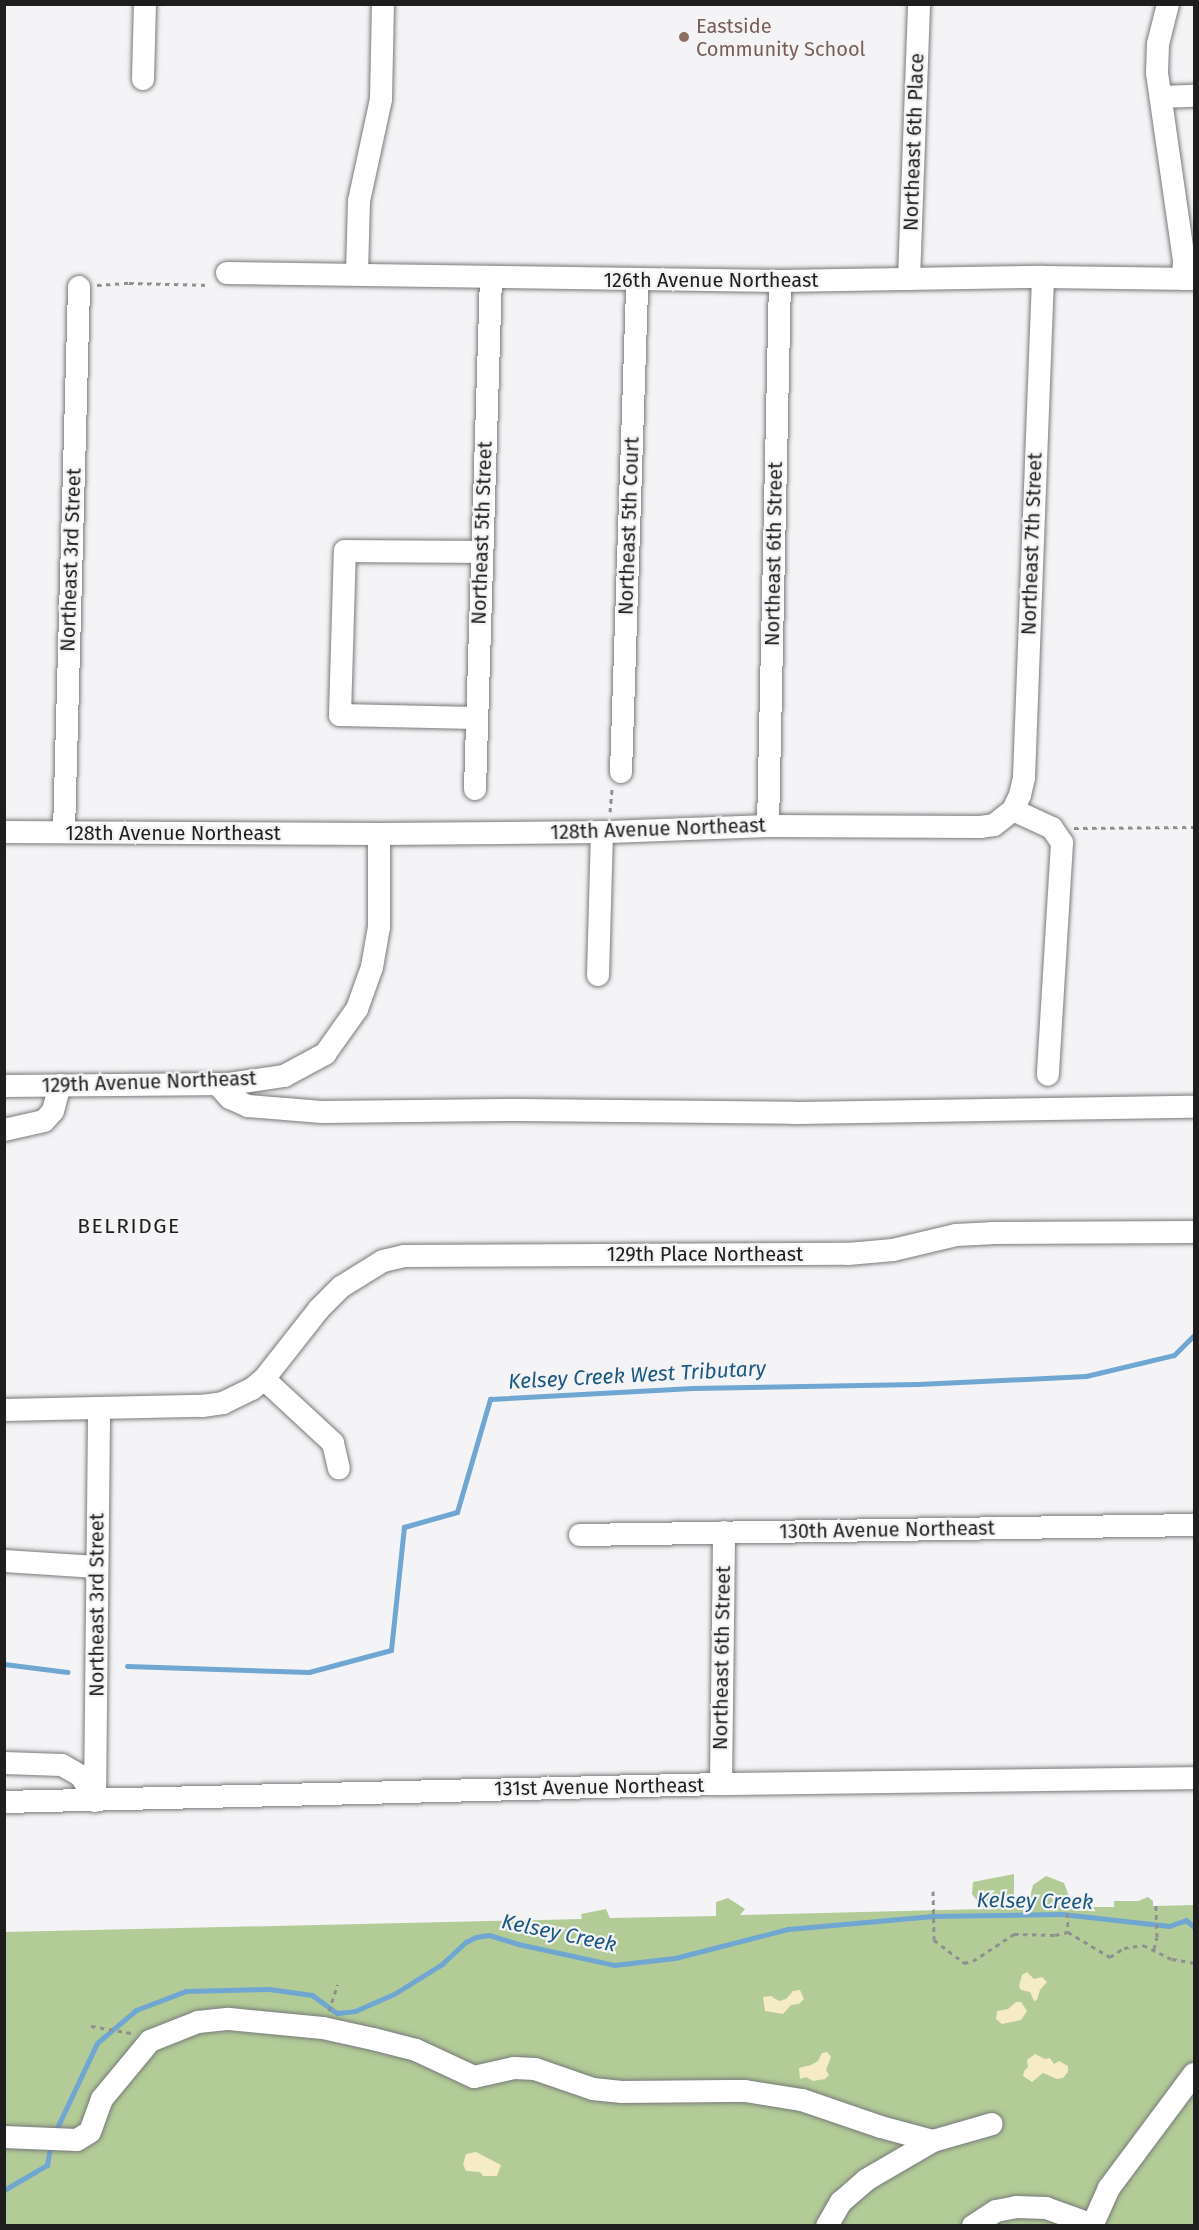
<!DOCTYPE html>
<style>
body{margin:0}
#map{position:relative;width:1199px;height:2230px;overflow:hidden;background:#f4f4f6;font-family:"Fira Sans",sans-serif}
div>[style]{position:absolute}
.green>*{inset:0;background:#b2cb97}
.sand>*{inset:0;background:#f5ebc5}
.stream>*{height:5px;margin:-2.5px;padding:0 2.5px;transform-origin:2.5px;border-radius:2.5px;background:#70a6d2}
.path>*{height:3px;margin-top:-1.5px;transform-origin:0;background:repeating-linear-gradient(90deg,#909091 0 4.5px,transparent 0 9px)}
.roads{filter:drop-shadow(0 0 2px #78797a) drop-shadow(0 0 2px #78797a)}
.minor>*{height:22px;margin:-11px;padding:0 11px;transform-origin:11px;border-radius:11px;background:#fff}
.dots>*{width:16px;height:16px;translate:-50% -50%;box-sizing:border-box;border:3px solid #f4f4f6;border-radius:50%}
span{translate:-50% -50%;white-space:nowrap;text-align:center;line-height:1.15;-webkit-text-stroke:4.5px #f4f4f6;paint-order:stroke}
.education-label{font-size:20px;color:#785e54}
.left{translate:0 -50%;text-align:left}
.street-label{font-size:20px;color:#1e1e1e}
.neighbourhood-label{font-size:21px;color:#1e1e1e;letter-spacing:1.5px}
.water-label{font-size:21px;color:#1b5882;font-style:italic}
.frame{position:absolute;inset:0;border:6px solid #1e1e1e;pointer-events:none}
</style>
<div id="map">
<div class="green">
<div style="clip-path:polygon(1014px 1874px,1014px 1903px,1029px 1901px,1033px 1885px,1046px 1876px,1064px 1883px,1069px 1896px,1085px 1899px,1091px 1907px,1114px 1907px,1114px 1901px,1138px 1901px,1148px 1897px,1153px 1901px,1153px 1906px,1194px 1905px,1194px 2225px,5px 2225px,4px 1932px,582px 1919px,581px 1914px,606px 1909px,610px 1918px,716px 1916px,716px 1902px,728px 1898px,745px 1909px,740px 1915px,984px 1909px,972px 1894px,973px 1882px)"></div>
</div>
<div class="sand">
<div style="clip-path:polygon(1027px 1972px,1034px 1979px,1042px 1977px,1047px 1982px,1040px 1990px,1037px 2000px,1034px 2001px,1030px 1992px,1021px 1990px,1019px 1986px,1022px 1975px)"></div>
<div style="clip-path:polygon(800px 1990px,804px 1999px,799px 2004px,791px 2005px,783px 2014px,765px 2011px,763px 1997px,771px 1996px,779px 2001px,786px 1999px,793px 1991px)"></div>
<div style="clip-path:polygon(1016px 2002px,1021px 2002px,1027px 2011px,1021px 2020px,1002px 2024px,996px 2019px,997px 2011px,1008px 2009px)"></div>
<div style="clip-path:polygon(827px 2052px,831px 2057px,826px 2070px,829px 2075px,825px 2079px,813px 2081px,806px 2077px,800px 2079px,799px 2068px,811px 2065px,818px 2061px,822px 2053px)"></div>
<div style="clip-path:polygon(1035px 2054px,1045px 2059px,1050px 2058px,1054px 2064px,1059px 2061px,1068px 2066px,1068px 2072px,1063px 2078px,1057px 2079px,1043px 2073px,1032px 2082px,1023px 2076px,1024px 2071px,1028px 2067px,1027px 2060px)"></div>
<div style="clip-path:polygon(476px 2152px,501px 2165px,497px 2176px,483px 2176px,480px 2172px,466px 2171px,463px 2164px,466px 2154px)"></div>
</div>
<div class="stream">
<div style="left:4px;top:1664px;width:64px;rotate:7.2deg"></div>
<div style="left:127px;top:1666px;width:182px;rotate:1.9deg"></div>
<div style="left:309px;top:1672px;width:85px;rotate:-15deg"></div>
<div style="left:391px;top:1650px;width:124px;rotate:-84deg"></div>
<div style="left:404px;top:1527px;width:55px;rotate:-15.8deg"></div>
<div style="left:457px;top:1512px;width:118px;rotate:-73.7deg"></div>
<div style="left:490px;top:1399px;width:203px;rotate:-3.1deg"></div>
<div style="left:693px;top:1388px;width:225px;rotate:-1deg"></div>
<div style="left:918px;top:1384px;width:168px;rotate:-2.7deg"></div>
<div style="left:1086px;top:1376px;width:90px;rotate:-13.4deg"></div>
<div style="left:1174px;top:1355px;width:28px;rotate:-45deg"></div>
<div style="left:55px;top:2132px;width:98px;rotate:-64.7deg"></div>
<div style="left:97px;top:2043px;width:51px;rotate:-40.2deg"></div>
<div style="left:136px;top:2010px;width:53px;rotate:-20.8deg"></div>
<div style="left:186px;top:1991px;width:83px;rotate:-1.4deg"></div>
<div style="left:269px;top:1989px;width:43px;rotate:7.9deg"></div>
<div style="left:312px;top:1995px;width:31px;rotate:36deg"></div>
<div style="left:337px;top:2013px;width:18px;rotate:-6deg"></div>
<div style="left:355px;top:2011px;width:43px;rotate:-23.6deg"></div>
<div style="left:394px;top:1994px;width:57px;rotate:-32deg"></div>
<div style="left:442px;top:1964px;width:33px;rotate:-43deg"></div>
<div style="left:466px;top:1942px;width:11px;rotate:-27deg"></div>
<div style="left:476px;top:1937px;width:13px;rotate:-9deg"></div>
<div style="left:489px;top:1935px;width:30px;rotate:17deg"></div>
<div style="left:518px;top:1944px;width:98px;rotate:12.3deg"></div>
<div style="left:614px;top:1965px;width:61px;rotate:-6.5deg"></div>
<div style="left:675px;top:1958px;width:117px;rotate:-14.4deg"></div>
<div style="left:788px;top:1929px;width:146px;rotate:-5.1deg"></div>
<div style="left:933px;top:1916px;width:129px;rotate:-0.9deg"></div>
<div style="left:1062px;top:1914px;width:108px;rotate:6.4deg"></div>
<div style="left:1169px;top:1926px;width:18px;rotate:-19deg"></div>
<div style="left:1186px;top:1920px;width:11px;rotate:41deg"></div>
<div style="left:4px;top:2190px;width:50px;rotate:-30.2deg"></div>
<div style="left:47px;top:2165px;width:22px;rotate:-80deg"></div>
</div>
<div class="path">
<div style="left:97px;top:285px;width:32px;rotate:-4deg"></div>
<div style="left:129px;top:283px;width:81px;rotate:1.4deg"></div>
<div style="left:610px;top:812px;width:23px;rotate:-85deg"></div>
<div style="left:1074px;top:828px;width:120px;rotate:-0.5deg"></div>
<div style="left:933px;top:1891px;width:49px;rotate:88.8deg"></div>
<div style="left:934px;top:1940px;width:38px;rotate:37deg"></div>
<div style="left:964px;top:1963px;width:9px;rotate:-13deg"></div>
<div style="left:973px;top:1961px;width:49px;rotate:-33.4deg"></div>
<div style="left:1014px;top:1934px;width:41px;rotate:1.4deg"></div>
<div style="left:1055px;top:1935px;width:13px;rotate:-13deg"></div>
<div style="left:1068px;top:1932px;width:49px;rotate:30.8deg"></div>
<div style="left:1110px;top:1957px;width:17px;rotate:-33deg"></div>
<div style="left:1124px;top:1948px;width:19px;rotate:-9deg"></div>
<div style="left:1143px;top:1945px;width:32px;rotate:26deg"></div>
<div style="left:1172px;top:1959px;width:22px;rotate:10deg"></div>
<div style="left:1067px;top:1904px;width:28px;rotate:88deg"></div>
<div style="left:1154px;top:1949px;width:12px;rotate:-76deg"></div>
<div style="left:1157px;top:1937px;width:34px;rotate:-92deg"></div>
<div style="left:329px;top:2011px;width:28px;rotate:-72deg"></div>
<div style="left:91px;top:2026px;width:41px;rotate:9.9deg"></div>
</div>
<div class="roads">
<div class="minor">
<div style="left:1168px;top:4px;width:41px;rotate:104deg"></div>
<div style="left:1158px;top:44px;width:29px;rotate:92deg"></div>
<div style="left:1157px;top:73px;width:190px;rotate:81.8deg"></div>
<div style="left:1184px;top:261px;width:18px;rotate:93deg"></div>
<div style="left:143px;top:79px;width:75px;rotate:-88.5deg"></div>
<div style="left:1161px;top:97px;width:33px;rotate:-2deg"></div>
<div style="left:227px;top:273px;width:553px;rotate:0.83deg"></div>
<div style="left:780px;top:281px;width:263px;rotate:-0.9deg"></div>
<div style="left:1043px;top:277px;width:151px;rotate:0.8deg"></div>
<div style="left:357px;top:273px;width:72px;rotate:-88.4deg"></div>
<div style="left:359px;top:201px;width:104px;rotate:-77.8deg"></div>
<div style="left:381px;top:99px;width:95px;rotate:-88.8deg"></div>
<div style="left:909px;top:279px;width:275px;rotate:-87.9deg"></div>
<div style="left:476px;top:718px;width:136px;rotate:-178.7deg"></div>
<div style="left:340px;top:715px;width:164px;rotate:-88.3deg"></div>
<div style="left:345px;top:551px;width:136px;rotate:0.4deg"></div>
<div style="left:621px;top:772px;width:492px;rotate:-88.1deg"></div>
<div style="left:475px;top:789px;width:512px;rotate:-88.21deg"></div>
<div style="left:1013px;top:810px;width:17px;rotate:-65deg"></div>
<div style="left:1020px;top:795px;width:18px;rotate:-77deg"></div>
<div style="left:1024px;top:777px;width:500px;rotate:-87.82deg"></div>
<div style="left:768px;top:826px;width:545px;rotate:-88.74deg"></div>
<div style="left:4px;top:832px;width:375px;rotate:0.3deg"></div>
<div style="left:379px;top:834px;width:230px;rotate:-0.5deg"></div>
<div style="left:609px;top:832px;width:159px;rotate:-2.2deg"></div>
<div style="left:768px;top:826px;width:212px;rotate:0.3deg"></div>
<div style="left:980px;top:827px;width:14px;rotate:-8deg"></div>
<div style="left:994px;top:825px;width:24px;rotate:-38deg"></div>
<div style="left:1013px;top:810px;width:43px;rotate:24.8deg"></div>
<div style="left:1052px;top:828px;width:18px;rotate:56deg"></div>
<div style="left:1062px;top:843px;width:232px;rotate:93.5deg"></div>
<div style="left:64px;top:832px;width:545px;rotate:-88.42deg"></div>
<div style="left:598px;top:975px;width:143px;rotate:-88.4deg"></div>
<div style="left:217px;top:1084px;width:19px;rotate:47deg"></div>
<div style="left:230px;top:1098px;width:20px;rotate:24deg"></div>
<div style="left:248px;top:1106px;width:74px;rotate:4.6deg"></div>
<div style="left:322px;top:1112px;width:199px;rotate:-0.6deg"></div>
<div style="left:521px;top:1110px;width:273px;rotate:0.6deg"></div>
<div style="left:794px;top:1113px;width:400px;rotate:-0.9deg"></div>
<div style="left:4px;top:1086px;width:225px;rotate:-0.5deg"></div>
<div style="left:229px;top:1084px;width:56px;rotate:-8.3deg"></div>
<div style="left:284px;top:1076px;width:47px;rotate:-28.2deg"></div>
<div style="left:325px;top:1054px;width:55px;rotate:-54.6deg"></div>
<div style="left:357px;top:1009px;width:45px;rotate:-70.3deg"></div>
<div style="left:372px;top:967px;width:41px;rotate:-80.1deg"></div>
<div style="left:379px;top:927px;width:93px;rotate:-90deg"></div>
<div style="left:4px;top:1130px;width:41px;rotate:-12.7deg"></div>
<div style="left:44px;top:1121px;width:13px;rotate:-48deg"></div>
<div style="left:53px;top:1111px;width:27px;rotate:-75deg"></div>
<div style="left:264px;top:1379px;width:94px;rotate:42.8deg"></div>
<div style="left:333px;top:1443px;width:26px;rotate:77deg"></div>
<div style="left:4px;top:1410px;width:198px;rotate:-1.2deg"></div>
<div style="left:202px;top:1406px;width:21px;rotate:-8deg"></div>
<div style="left:223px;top:1403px;width:32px;rotate:-26deg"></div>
<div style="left:252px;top:1389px;width:16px;rotate:-40deg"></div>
<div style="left:264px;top:1379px;width:89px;rotate:-51.8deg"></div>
<div style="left:319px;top:1309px;width:31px;rotate:-45deg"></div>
<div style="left:341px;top:1287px;width:49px;rotate:-31.8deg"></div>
<div style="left:383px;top:1261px;width:22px;rotate:-13deg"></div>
<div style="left:404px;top:1256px;width:444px;rotate:-0.3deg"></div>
<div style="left:848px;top:1254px;width:45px;rotate:-5.1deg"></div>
<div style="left:893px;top:1250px;width:65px;rotate:-13.4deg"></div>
<div style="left:956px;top:1235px;width:35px;rotate:-3deg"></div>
<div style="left:991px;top:1233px;width:203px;rotate:-0.3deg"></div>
<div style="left:580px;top:1535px;width:614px;rotate:-0.93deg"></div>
<div style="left:4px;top:1561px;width:93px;rotate:3.7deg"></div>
<div style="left:4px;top:1763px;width:58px;rotate:2deg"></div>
<div style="left:62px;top:1765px;width:22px;rotate:30deg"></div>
<div style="left:81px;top:1776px;width:27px;rotate:59deg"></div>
<div style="left:721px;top:1784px;width:252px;rotate:-89.3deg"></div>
<div style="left:95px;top:1801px;width:392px;rotate:-89.4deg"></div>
<div style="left:4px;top:1802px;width:717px;rotate:-1.44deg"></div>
<div style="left:721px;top:1784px;width:473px;rotate:-0.7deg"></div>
<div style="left:4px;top:2137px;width:73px;rotate:2.4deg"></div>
<div style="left:77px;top:2140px;width:15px;rotate:-32deg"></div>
<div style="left:90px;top:2132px;width:35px;rotate:-70deg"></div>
<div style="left:102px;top:2099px;width:75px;rotate:-50.4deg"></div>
<div style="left:150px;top:2041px;width:52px;rotate:-21.6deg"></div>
<div style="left:198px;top:2022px;width:31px;rotate:-6deg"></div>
<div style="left:229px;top:2019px;width:94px;rotate:5.5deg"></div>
<div style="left:323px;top:2028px;width:51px;rotate:12.4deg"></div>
<div style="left:373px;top:2039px;width:44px;rotate:14.3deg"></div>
<div style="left:416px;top:2050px;width:64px;rotate:25deg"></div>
<div style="left:474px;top:2077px;width:41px;rotate:-12.7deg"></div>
<div style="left:514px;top:2068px;width:21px;rotate:3deg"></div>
<div style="left:535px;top:2069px;width:61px;rotate:19deg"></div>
<div style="left:593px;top:2089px;width:29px;rotate:6deg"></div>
<div style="left:622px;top:2092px;width:123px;rotate:-0.5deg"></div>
<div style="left:745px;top:2091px;width:58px;rotate:9deg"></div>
<div style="left:802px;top:2100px;width:83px;rotate:18.9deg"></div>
<div style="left:881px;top:2127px;width:54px;rotate:15.1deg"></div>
<div style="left:827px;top:2226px;width:28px;rotate:-60deg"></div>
<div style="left:841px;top:2202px;width:33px;rotate:-41deg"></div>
<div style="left:866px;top:2180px;width:78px;rotate:-30.2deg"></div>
<div style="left:933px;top:2141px;width:61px;rotate:-16.1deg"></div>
<div style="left:973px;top:2226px;width:27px;rotate:-33deg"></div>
<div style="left:996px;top:2211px;width:20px;rotate:-11deg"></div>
<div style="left:1016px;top:2207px;width:30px;rotate:2deg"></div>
<div style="left:1046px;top:2208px;width:50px;rotate:19.9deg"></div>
<div style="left:1092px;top:2226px;width:42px;rotate:-65.9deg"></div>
<div style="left:1109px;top:2188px;width:142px;rotate:-53.3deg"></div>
</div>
</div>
<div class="dots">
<div style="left:684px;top:37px;background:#8d6e63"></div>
</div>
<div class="education-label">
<span class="left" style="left:696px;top:38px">Eastside<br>Community School</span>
</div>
<div class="street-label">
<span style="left:914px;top:142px;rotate:-88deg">Northeast 6th Place</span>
<span style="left:711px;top:280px">126th Avenue Northeast</span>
<span style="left:629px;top:526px;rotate:-88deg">Northeast 5th Court</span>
<span style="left:482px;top:533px;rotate:-88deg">Northeast 5th Street</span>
<span style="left:1032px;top:544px;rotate:-88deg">Northeast 7th Street</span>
<span style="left:774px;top:554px;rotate:-89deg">Northeast 6th Street</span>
<span style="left:71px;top:560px;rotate:-88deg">Northeast 3rd Street</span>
<span style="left:658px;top:829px;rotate:-2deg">128th Avenue Northeast</span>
<span style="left:173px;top:833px">128th Avenue Northeast</span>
<span style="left:149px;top:1082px;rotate:-2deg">129th Avenue Northeast</span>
<span style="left:705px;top:1254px">129th Place Northeast</span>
<span style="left:887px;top:1530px;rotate:-1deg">130th Avenue Northeast</span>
<span style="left:97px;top:1605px;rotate:-90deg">Northeast 3rd Street</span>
<span style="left:722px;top:1658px;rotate:-89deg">Northeast 6th Street</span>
<span style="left:599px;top:1787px;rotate:-1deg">131st Avenue Northeast</span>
</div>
<div class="neighbourhood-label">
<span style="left:129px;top:1226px">BELRIDGE</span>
</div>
<div class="water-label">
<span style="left:637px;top:1375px;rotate:-3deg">Kelsey Creek West Tributary</span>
<span style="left:1035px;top:1901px;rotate:1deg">Kelsey Creek</span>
<span style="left:559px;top:1933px;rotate:12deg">Kelsey Creek</span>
</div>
<div class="frame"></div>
</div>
